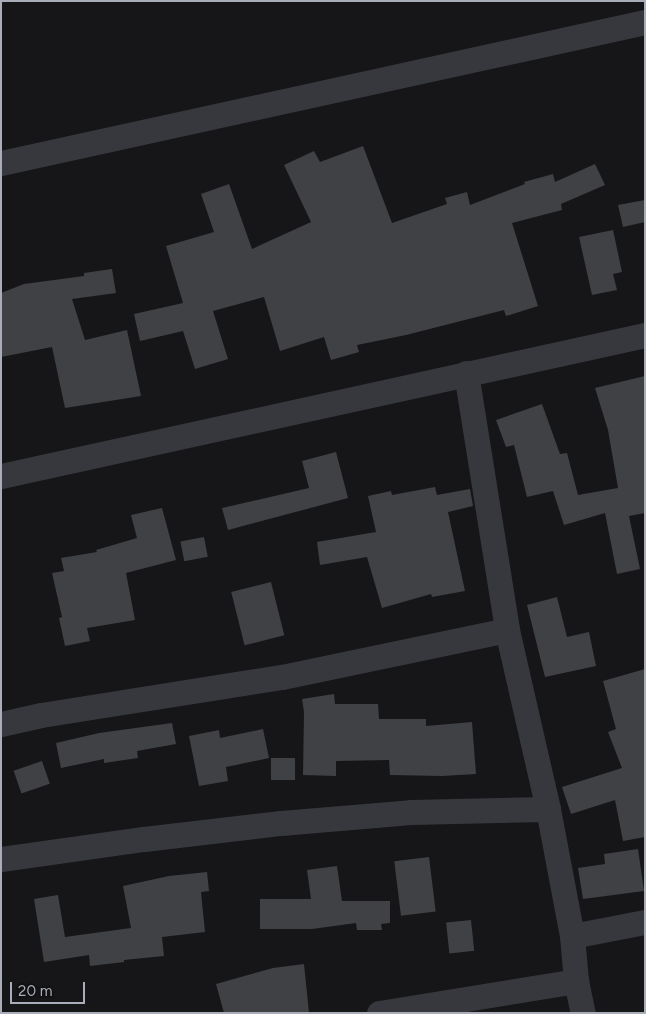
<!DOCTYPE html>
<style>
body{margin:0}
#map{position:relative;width:646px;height:1014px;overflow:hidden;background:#161618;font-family:Figtree,sans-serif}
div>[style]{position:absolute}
.building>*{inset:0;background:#404145;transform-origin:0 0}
.minor>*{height:25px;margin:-12.5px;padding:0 12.5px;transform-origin:12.5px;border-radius:12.5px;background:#37383d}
span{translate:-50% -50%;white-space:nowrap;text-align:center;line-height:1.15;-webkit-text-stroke:4.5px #111113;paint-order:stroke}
.frame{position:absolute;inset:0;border:2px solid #a8adb8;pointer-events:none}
.scale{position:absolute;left:10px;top:982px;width:75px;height:22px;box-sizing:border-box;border:2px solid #a8adb8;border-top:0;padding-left:6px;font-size:15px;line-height:18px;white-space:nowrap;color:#a8adb8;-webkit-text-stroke:4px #111113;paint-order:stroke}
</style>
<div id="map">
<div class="building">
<div style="clip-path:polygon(363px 146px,392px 223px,447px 204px,445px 198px,467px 192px,470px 205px,525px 184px,524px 182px,553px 174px,555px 182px,595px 164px,605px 185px,561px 204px,562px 210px,512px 223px,538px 306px,506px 316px,504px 310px,406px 335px,357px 345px,359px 352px,331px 360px,324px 337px,280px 351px,264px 297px,213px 311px,228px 359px,195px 369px,183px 331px,140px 341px,134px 314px,183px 303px,166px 246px,214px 232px,201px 194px,229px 184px,252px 249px,311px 222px,284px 165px,314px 151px,320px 162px)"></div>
<div style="clip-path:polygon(645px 200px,645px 222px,623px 227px,618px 205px)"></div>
<div style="clip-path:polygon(613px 230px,622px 272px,613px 274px,617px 290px,592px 295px,579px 237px)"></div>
<div style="clip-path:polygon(112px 269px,116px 293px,72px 299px,85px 340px,127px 330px,141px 396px,65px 408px,52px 347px,1px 357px,1px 293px,24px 284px,84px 276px,84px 273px)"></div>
<div style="clip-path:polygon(645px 376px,645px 513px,629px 516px,640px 569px,617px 574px,605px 513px,564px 525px,553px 491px,527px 497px,514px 445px,506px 447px,496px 420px,542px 404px,560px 454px,567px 453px,578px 495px,618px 488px,608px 430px,595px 388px)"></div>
<div style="clip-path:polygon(336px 452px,348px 498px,228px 530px,222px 508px,309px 488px,302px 461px)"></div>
<div style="clip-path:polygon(435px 487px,437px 495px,470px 489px,473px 506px,448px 512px,465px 591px,432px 597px,431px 594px,382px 608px,367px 557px,320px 565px,317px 542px,376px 532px,368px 496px,391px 491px,392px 495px)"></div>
<div style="clip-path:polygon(162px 508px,176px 560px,126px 573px,135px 620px,87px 628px,90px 641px,65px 646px,59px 618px,62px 617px,52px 573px,64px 571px,61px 558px,97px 552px,96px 550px,137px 538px,131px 515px)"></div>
<div style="left:204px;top:537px;width:20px;height:24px;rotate:79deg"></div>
<div style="left:271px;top:582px;width:55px;height:41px;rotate:76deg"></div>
<div style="clip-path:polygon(557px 597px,567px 637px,589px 632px,596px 666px,545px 677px,527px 605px)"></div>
<div style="clip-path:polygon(645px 669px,645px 837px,623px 841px,615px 800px,571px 814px,562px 787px,622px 768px,608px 732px,616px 729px,603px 681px)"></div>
<div style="clip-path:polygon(334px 694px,335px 704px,378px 704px,379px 719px,426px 719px,426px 726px,472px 722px,476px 774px,442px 776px,390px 775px,389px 760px,336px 761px,336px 776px,303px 775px,304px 712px,302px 699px)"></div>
<div style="clip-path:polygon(172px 723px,176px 744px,137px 751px,138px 758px,104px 763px,104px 759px,61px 768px,56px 743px,99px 733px)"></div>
<div style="clip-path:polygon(263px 729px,269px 758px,226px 767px,228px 781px,199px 786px,189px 736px,219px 730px,220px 738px)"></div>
<div style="left:271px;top:758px;width:24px;height:22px"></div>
<div style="left:42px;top:761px;width:24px;height:30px;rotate:71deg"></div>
<div style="clip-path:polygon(638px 849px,644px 891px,583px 899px,578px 868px,605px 864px,604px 854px)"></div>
<div style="left:429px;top:857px;width:55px;height:35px;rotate:83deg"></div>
<div style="clip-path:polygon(337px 866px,342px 901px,390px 901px,390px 923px,381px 924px,382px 930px,357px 930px,356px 923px,312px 929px,260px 929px,260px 899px,311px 899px,307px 870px)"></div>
<div style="clip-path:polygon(207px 872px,209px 891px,201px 892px,205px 932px,162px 937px,164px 956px,124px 960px,124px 962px,90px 966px,89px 955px,44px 962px,34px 899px,58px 895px,65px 937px,131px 928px,123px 886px,169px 876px)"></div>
<div style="left:471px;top:920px;width:31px;height:25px;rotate:84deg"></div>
<div style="clip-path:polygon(304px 964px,309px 1013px,224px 1013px,216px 984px,273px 968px)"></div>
</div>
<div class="minor">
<div style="left:1px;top:163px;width:659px;rotate:-12.35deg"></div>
<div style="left:466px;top:373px;width:260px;rotate:80.9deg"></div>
<div style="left:507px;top:630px;width:184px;rotate:77.1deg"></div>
<div style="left:548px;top:809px;width:129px;rotate:79.3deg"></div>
<div style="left:572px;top:936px;width:45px;rotate:84.9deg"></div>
<div style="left:576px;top:981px;width:33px;rotate:78deg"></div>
<div style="left:1px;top:476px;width:659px;rotate:-12.35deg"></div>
<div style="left:1px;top:724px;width:41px;rotate:-12.7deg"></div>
<div style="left:41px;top:715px;width:244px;rotate:-9deg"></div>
<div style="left:282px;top:677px;width:230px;rotate:-11.8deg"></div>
<div style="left:1px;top:859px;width:144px;rotate:-8deg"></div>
<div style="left:144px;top:839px;width:138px;rotate:-6.7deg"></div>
<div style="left:281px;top:823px;width:130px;rotate:-4.8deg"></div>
<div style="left:411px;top:812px;width:137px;rotate:-1.3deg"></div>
<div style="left:572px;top:936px;width:74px;rotate:-10.9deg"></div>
<div style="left:379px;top:1013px;width:200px;rotate:-9.2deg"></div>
</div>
<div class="frame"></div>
<div class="scale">20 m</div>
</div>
